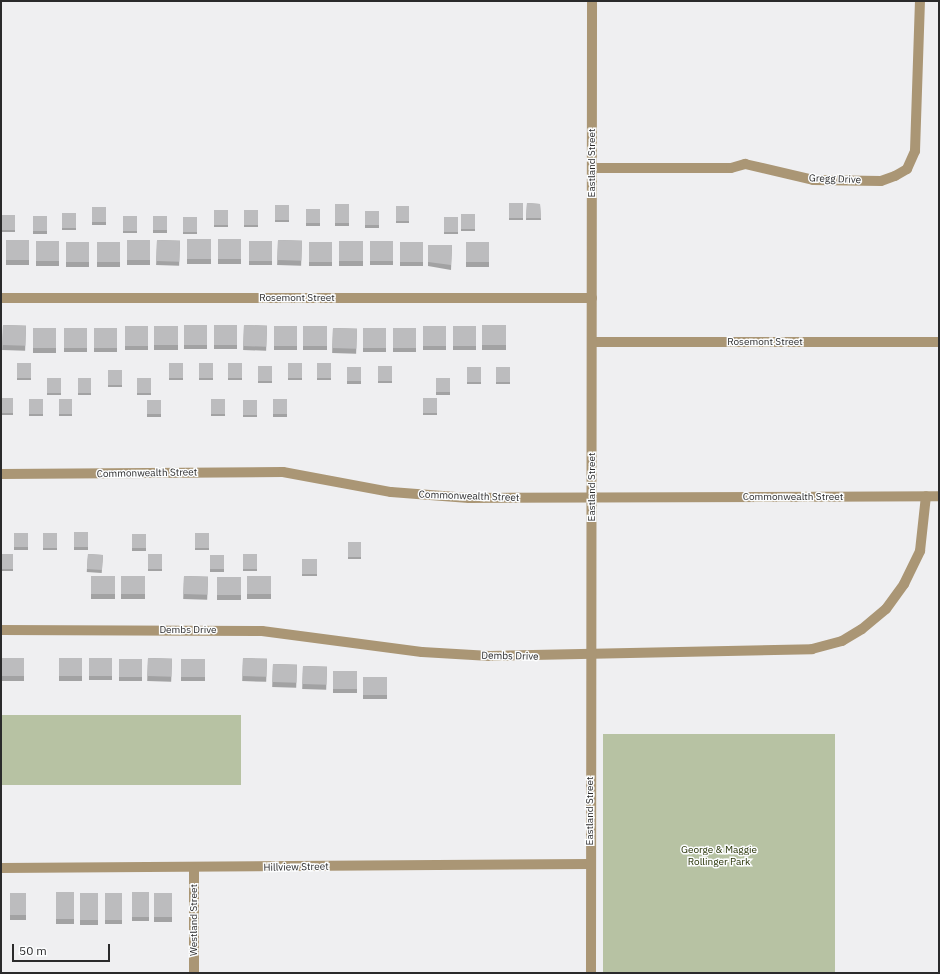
<!DOCTYPE html>
<style>
body{margin:0}
#map{position:relative;width:940px;height:974px;overflow:hidden;background:#efeff1;font-family:"IBM Plex Sans",sans-serif}
div>[style]{position:absolute}
.green>*{inset:0;background:#b7c2a3;transform-origin:0 0}
.minor>*{height:10px;margin:-5px;padding:0 5px;transform-origin:5px;border-radius:5px;background:#aa9675}
.wall>*{inset:0;background:#a2a2a3;transform-origin:0 0}
.building>*{inset:0;background:#bcbcbe;transform-origin:0 0}
span{translate:-50% -50%;white-space:nowrap;text-align:center;line-height:1.15;-webkit-text-stroke:3px #fcfdfe;paint-order:stroke}
.street-label{font-size:10px;color:#2a2a2b}
.park-label{font-size:10px;color:#263104}
.frame{position:absolute;inset:0;border:2px solid #2a2a2b;pointer-events:none}
.scale{position:absolute;left:12px;top:944px;width:98px;height:18px;box-sizing:border-box;border:2px solid #2a2a2b;border-top:0;padding-left:5px;font-size:12px;line-height:14px;white-space:nowrap;color:#2a2a2b;-webkit-text-stroke:3px #fcfdfe;paint-order:stroke}
</style>
<div id="map">
<div class="green">
<div style="left:1px;top:715px;width:240px;height:70px"></div>
<div style="left:603px;top:734px;width:232px;height:239px"></div>
</div>
<div class="minor">
<div style="left:592px;top:168px;width:139px"></div>
<div style="left:731px;top:168px;width:15px;rotate:-16deg"></div>
<div style="left:745px;top:164px;width:70px;rotate:13.2deg"></div>
<div style="left:813px;top:180px;width:68px;rotate:0.8deg"></div>
<div style="left:881px;top:181px;width:15px;rotate:-20deg"></div>
<div style="left:895px;top:176px;width:14px;rotate:-30deg"></div>
<div style="left:907px;top:169px;width:20px;rotate:-66deg"></div>
<div style="left:915px;top:151px;width:150px;rotate:-88.1deg"></div>
<div style="left:1px;top:298px;width:591px"></div>
<div style="left:592px;top:342px;width:347px"></div>
<div style="left:1px;top:474px;width:282px;rotate:-0.4deg"></div>
<div style="left:283px;top:472px;width:110px;rotate:10.5deg"></div>
<div style="left:391px;top:492px;width:78px;rotate:4.4deg"></div>
<div style="left:469px;top:498px;width:470px;rotate:-0.2deg"></div>
<div style="left:1px;top:630px;width:261px;rotate:0.2deg"></div>
<div style="left:262px;top:631px;width:161px;rotate:7.5deg"></div>
<div style="left:422px;top:652px;width:68px;rotate:3.4deg"></div>
<div style="left:490px;top:656px;width:322px;rotate:-1.2deg"></div>
<div style="left:812px;top:649px;width:31px;rotate:-15deg"></div>
<div style="left:842px;top:641px;width:23px;rotate:-31deg"></div>
<div style="left:862px;top:629px;width:31px;rotate:-40deg"></div>
<div style="left:886px;top:609px;width:31px;rotate:-54deg"></div>
<div style="left:904px;top:584px;width:37px;rotate:-64deg"></div>
<div style="left:920px;top:551px;width:55px;rotate:-83.8deg"></div>
<div style="left:1px;top:868px;width:589px;rotate:-0.39deg"></div>
<div style="left:194px;top:868px;width:105px;rotate:90deg"></div>
<div style="left:591px;top:973px;width:972px;rotate:-89.94deg"></div>
</div>
<div class="wall">
<div style="left:509px;top:203px;width:14px;height:17px"></div>
<div style="clip-path:polygon(527px 203px,540px 204px,541px 220px,526px 220px)"></div>
<div style="left:335px;top:204px;width:14px;height:22px"></div>
<div style="left:275px;top:205px;width:14px;height:17px"></div>
<div style="left:396px;top:206px;width:13px;height:17px"></div>
<div style="left:92px;top:207px;width:14px;height:18px"></div>
<div style="left:306px;top:209px;width:14px;height:17px"></div>
<div style="left:214px;top:210px;width:14px;height:17px"></div>
<div style="left:244px;top:210px;width:14px;height:17px"></div>
<div style="left:365px;top:211px;width:14px;height:17px"></div>
<div style="left:62px;top:213px;width:14px;height:17px"></div>
<div style="left:461px;top:214px;width:14px;height:17px"></div>
<div style="left:1px;top:215px;width:14px;height:17px"></div>
<div style="left:33px;top:216px;width:14px;height:18px"></div>
<div style="left:123px;top:216px;width:14px;height:17px"></div>
<div style="left:153px;top:216px;width:14px;height:17px"></div>
<div style="left:183px;top:217px;width:14px;height:17px"></div>
<div style="left:444px;top:217px;width:14px;height:17px"></div>
<div style="left:187px;top:239px;width:24px;height:25px"></div>
<div style="left:218px;top:239px;width:23px;height:25px"></div>
<div style="left:6px;top:240px;width:23px;height:25px"></div>
<div style="left:127px;top:240px;width:23px;height:25px"></div>
<div style="left:157px;top:240px;width:23px;height:25px;rotate:2deg"></div>
<div style="left:278px;top:240px;width:24px;height:25px;rotate:2deg"></div>
<div style="left:36px;top:241px;width:23px;height:25px"></div>
<div style="left:249px;top:241px;width:23px;height:24px"></div>
<div style="left:339px;top:241px;width:24px;height:25px"></div>
<div style="left:370px;top:241px;width:23px;height:24px"></div>
<div style="left:66px;top:242px;width:23px;height:25px"></div>
<div style="left:97px;top:242px;width:23px;height:25px"></div>
<div style="left:309px;top:242px;width:23px;height:24px"></div>
<div style="left:400px;top:242px;width:23px;height:24px"></div>
<div style="left:466px;top:242px;width:23px;height:25px"></div>
<div style="clip-path:polygon(428px 245px,452px 245px,451px 270px,428px 266px)"></div>
<div style="left:3px;top:325px;width:23px;height:25px;rotate:2deg"></div>
<div style="left:184px;top:325px;width:23px;height:24px"></div>
<div style="left:214px;top:325px;width:23px;height:24px"></div>
<div style="left:244px;top:325px;width:23px;height:25px;rotate:2deg"></div>
<div style="left:482px;top:325px;width:24px;height:25px"></div>
<div style="left:125px;top:326px;width:23px;height:24px"></div>
<div style="left:154px;top:326px;width:24px;height:24px"></div>
<div style="left:274px;top:326px;width:23px;height:24px"></div>
<div style="left:303px;top:326px;width:24px;height:24px"></div>
<div style="left:423px;top:326px;width:23px;height:24px"></div>
<div style="left:453px;top:326px;width:23px;height:24px"></div>
<div style="left:33px;top:328px;width:23px;height:25px"></div>
<div style="left:64px;top:328px;width:23px;height:24px"></div>
<div style="left:94px;top:328px;width:23px;height:24px"></div>
<div style="left:333px;top:328px;width:24px;height:25px;rotate:2deg"></div>
<div style="left:363px;top:328px;width:23px;height:24px"></div>
<div style="left:393px;top:328px;width:23px;height:24px"></div>
<div style="left:17px;top:363px;width:14px;height:17px"></div>
<div style="left:169px;top:363px;width:14px;height:17px"></div>
<div style="left:199px;top:363px;width:14px;height:17px"></div>
<div style="left:228px;top:363px;width:14px;height:17px"></div>
<div style="left:288px;top:363px;width:14px;height:17px"></div>
<div style="left:317px;top:363px;width:14px;height:17px"></div>
<div style="left:258px;top:366px;width:14px;height:17px"></div>
<div style="left:378px;top:366px;width:14px;height:17px"></div>
<div style="left:347px;top:367px;width:14px;height:17px"></div>
<div style="left:467px;top:367px;width:14px;height:17px"></div>
<div style="left:496px;top:367px;width:14px;height:17px"></div>
<div style="left:108px;top:370px;width:14px;height:17px"></div>
<div style="left:47px;top:378px;width:14px;height:17px"></div>
<div style="left:78px;top:378px;width:13px;height:17px"></div>
<div style="left:137px;top:378px;width:14px;height:17px"></div>
<div style="left:436px;top:378px;width:14px;height:17px"></div>
<div style="left:1px;top:398px;width:12px;height:17px"></div>
<div style="left:423px;top:398px;width:14px;height:17px"></div>
<div style="left:29px;top:399px;width:14px;height:17px"></div>
<div style="left:59px;top:399px;width:13px;height:17px"></div>
<div style="left:211px;top:399px;width:14px;height:17px"></div>
<div style="left:273px;top:399px;width:14px;height:18px"></div>
<div style="left:147px;top:400px;width:14px;height:17px"></div>
<div style="left:243px;top:400px;width:14px;height:17px"></div>
<div style="left:74px;top:532px;width:14px;height:18px"></div>
<div style="left:14px;top:533px;width:14px;height:17px"></div>
<div style="left:43px;top:533px;width:14px;height:17px"></div>
<div style="left:195px;top:533px;width:14px;height:17px"></div>
<div style="left:132px;top:534px;width:14px;height:17px"></div>
<div style="left:348px;top:542px;width:13px;height:17px"></div>
<div style="left:1px;top:554px;width:12px;height:17px"></div>
<div style="left:88px;top:554px;width:15px;height:18px;rotate:4deg"></div>
<div style="left:148px;top:554px;width:14px;height:17px"></div>
<div style="left:243px;top:554px;width:14px;height:17px"></div>
<div style="left:210px;top:555px;width:14px;height:17px"></div>
<div style="left:302px;top:559px;width:15px;height:17px"></div>
<div style="left:91px;top:576px;width:24px;height:23px"></div>
<div style="left:121px;top:576px;width:24px;height:23px"></div>
<div style="left:184px;top:576px;width:24px;height:23px;rotate:2deg"></div>
<div style="left:247px;top:576px;width:24px;height:23px"></div>
<div style="left:217px;top:577px;width:24px;height:23px"></div>
<div style="left:1px;top:658px;width:23px;height:23px"></div>
<div style="left:59px;top:658px;width:23px;height:23px"></div>
<div style="left:89px;top:658px;width:23px;height:22px"></div>
<div style="left:148px;top:658px;width:24px;height:23px;rotate:2deg"></div>
<div style="left:243px;top:658px;width:24px;height:23px;rotate:2deg"></div>
<div style="left:119px;top:659px;width:23px;height:22px"></div>
<div style="left:181px;top:659px;width:24px;height:22px"></div>
<div style="left:273px;top:664px;width:24px;height:23px;rotate:2deg"></div>
<div style="left:303px;top:666px;width:24px;height:23px;rotate:2deg"></div>
<div style="left:333px;top:671px;width:24px;height:22px"></div>
<div style="left:363px;top:677px;width:24px;height:22px"></div>
<div style="left:56px;top:892px;width:18px;height:32px"></div>
<div style="left:132px;top:892px;width:17px;height:29px"></div>
<div style="left:10px;top:893px;width:16px;height:27px"></div>
<div style="left:80px;top:893px;width:18px;height:32px"></div>
<div style="left:105px;top:893px;width:17px;height:31px"></div>
<div style="left:154px;top:893px;width:18px;height:29px"></div>
</div>
<div class="building">
<div style="left:509px;top:203px;width:14px;height:15px"></div>
<div style="clip-path:polygon(527px 203px,540px 204px,541px 218px,526px 218px)"></div>
<div style="left:335px;top:204px;width:14px;height:19px"></div>
<div style="left:275px;top:205px;width:14px;height:15px"></div>
<div style="left:396px;top:206px;width:13px;height:15px"></div>
<div style="left:92px;top:207px;width:14px;height:15px"></div>
<div style="left:306px;top:209px;width:14px;height:14px"></div>
<div style="left:214px;top:210px;width:14px;height:15px"></div>
<div style="left:244px;top:210px;width:14px;height:15px"></div>
<div style="left:365px;top:211px;width:14px;height:14px"></div>
<div style="left:62px;top:213px;width:14px;height:15px"></div>
<div style="left:461px;top:214px;width:14px;height:15px"></div>
<div style="left:1px;top:215px;width:14px;height:15px"></div>
<div style="left:33px;top:216px;width:14px;height:15px"></div>
<div style="left:123px;top:216px;width:14px;height:15px"></div>
<div style="left:153px;top:216px;width:14px;height:14px"></div>
<div style="left:183px;top:217px;width:14px;height:15px"></div>
<div style="left:444px;top:217px;width:14px;height:15px"></div>
<div style="left:187px;top:239px;width:24px;height:20px"></div>
<div style="left:218px;top:239px;width:23px;height:20px"></div>
<div style="left:6px;top:240px;width:23px;height:20px"></div>
<div style="left:127px;top:240px;width:23px;height:20px"></div>
<div style="left:157px;top:240px;width:23px;height:21px;rotate:2deg"></div>
<div style="left:278px;top:240px;width:24px;height:20px;rotate:2deg"></div>
<div style="left:36px;top:241px;width:23px;height:20px"></div>
<div style="left:249px;top:241px;width:23px;height:20px"></div>
<div style="left:339px;top:241px;width:24px;height:20px"></div>
<div style="left:370px;top:241px;width:23px;height:20px"></div>
<div style="left:66px;top:242px;width:23px;height:20px"></div>
<div style="left:97px;top:242px;width:23px;height:20px"></div>
<div style="left:309px;top:242px;width:23px;height:20px"></div>
<div style="left:400px;top:242px;width:23px;height:20px"></div>
<div style="left:466px;top:242px;width:23px;height:20px"></div>
<div style="clip-path:polygon(428px 245px,452px 245px,451px 265px,428px 262px)"></div>
<div style="left:3px;top:325px;width:23px;height:20px;rotate:2deg"></div>
<div style="left:184px;top:325px;width:23px;height:20px"></div>
<div style="left:214px;top:325px;width:23px;height:20px"></div>
<div style="left:244px;top:325px;width:23px;height:21px;rotate:2deg"></div>
<div style="left:482px;top:325px;width:24px;height:20px"></div>
<div style="left:125px;top:326px;width:23px;height:20px"></div>
<div style="left:154px;top:326px;width:24px;height:19px"></div>
<div style="left:274px;top:326px;width:23px;height:20px"></div>
<div style="left:303px;top:326px;width:24px;height:20px"></div>
<div style="left:423px;top:326px;width:23px;height:20px"></div>
<div style="left:453px;top:326px;width:23px;height:20px"></div>
<div style="left:33px;top:328px;width:23px;height:20px"></div>
<div style="left:64px;top:328px;width:23px;height:20px"></div>
<div style="left:94px;top:328px;width:23px;height:20px"></div>
<div style="left:333px;top:328px;width:24px;height:20px;rotate:2deg"></div>
<div style="left:363px;top:328px;width:23px;height:20px"></div>
<div style="left:393px;top:328px;width:23px;height:20px"></div>
<div style="left:17px;top:363px;width:14px;height:15px"></div>
<div style="left:169px;top:363px;width:14px;height:15px"></div>
<div style="left:199px;top:363px;width:14px;height:15px"></div>
<div style="left:228px;top:363px;width:14px;height:15px"></div>
<div style="left:288px;top:363px;width:14px;height:15px"></div>
<div style="left:317px;top:363px;width:14px;height:15px"></div>
<div style="left:258px;top:366px;width:14px;height:15px"></div>
<div style="left:378px;top:366px;width:14px;height:15px"></div>
<div style="left:347px;top:367px;width:14px;height:14px"></div>
<div style="left:467px;top:367px;width:14px;height:15px"></div>
<div style="left:496px;top:367px;width:14px;height:15px"></div>
<div style="left:108px;top:370px;width:14px;height:15px"></div>
<div style="left:47px;top:378px;width:14px;height:15px"></div>
<div style="left:78px;top:378px;width:13px;height:15px"></div>
<div style="left:137px;top:378px;width:14px;height:15px"></div>
<div style="left:436px;top:378px;width:14px;height:14px"></div>
<div style="left:1px;top:398px;width:12px;height:15px"></div>
<div style="left:423px;top:398px;width:14px;height:15px"></div>
<div style="left:29px;top:399px;width:14px;height:15px"></div>
<div style="left:59px;top:399px;width:13px;height:15px"></div>
<div style="left:211px;top:399px;width:14px;height:15px"></div>
<div style="left:273px;top:399px;width:14px;height:15px"></div>
<div style="left:147px;top:400px;width:14px;height:14px"></div>
<div style="left:243px;top:400px;width:14px;height:15px"></div>
<div style="left:74px;top:532px;width:14px;height:15px"></div>
<div style="left:14px;top:533px;width:14px;height:14px"></div>
<div style="left:43px;top:533px;width:14px;height:15px"></div>
<div style="left:195px;top:533px;width:14px;height:15px"></div>
<div style="left:132px;top:534px;width:14px;height:14px"></div>
<div style="left:348px;top:542px;width:13px;height:15px"></div>
<div style="left:1px;top:554px;width:12px;height:15px"></div>
<div style="left:88px;top:554px;width:15px;height:15px;rotate:4deg"></div>
<div style="left:148px;top:554px;width:14px;height:15px"></div>
<div style="left:243px;top:554px;width:14px;height:15px"></div>
<div style="left:210px;top:555px;width:14px;height:14px"></div>
<div style="left:302px;top:559px;width:15px;height:15px"></div>
<div style="left:91px;top:576px;width:24px;height:18px"></div>
<div style="left:121px;top:576px;width:24px;height:18px"></div>
<div style="left:184px;top:576px;width:24px;height:18px;rotate:2deg"></div>
<div style="left:247px;top:576px;width:24px;height:18px"></div>
<div style="left:217px;top:577px;width:24px;height:18px"></div>
<div style="left:1px;top:658px;width:23px;height:18px"></div>
<div style="left:59px;top:658px;width:23px;height:18px"></div>
<div style="left:89px;top:658px;width:23px;height:18px"></div>
<div style="left:148px;top:658px;width:24px;height:18px;rotate:2deg"></div>
<div style="left:243px;top:658px;width:24px;height:18px;rotate:2deg"></div>
<div style="left:119px;top:659px;width:23px;height:18px"></div>
<div style="left:181px;top:659px;width:24px;height:18px"></div>
<div style="left:273px;top:664px;width:24px;height:18px;rotate:2deg"></div>
<div style="left:303px;top:666px;width:24px;height:18px;rotate:2deg"></div>
<div style="left:333px;top:671px;width:24px;height:18px"></div>
<div style="left:363px;top:677px;width:24px;height:18px"></div>
<div style="left:56px;top:892px;width:18px;height:27px"></div>
<div style="left:132px;top:892px;width:17px;height:25px"></div>
<div style="left:10px;top:893px;width:16px;height:22px"></div>
<div style="left:80px;top:893px;width:18px;height:27px"></div>
<div style="left:105px;top:893px;width:17px;height:27px"></div>
<div style="left:154px;top:893px;width:18px;height:24px"></div>
</div>
<div class="street-label">
<span style="left:592px;top:163px;rotate:-90deg">Eastland Street</span>
<span style="left:835px;top:179px;rotate:2deg">Gregg Drive</span>
<span style="left:297px;top:298px">Rosemont Street</span>
<span style="left:765px;top:342px">Rosemont Street</span>
<span style="left:147px;top:473px;rotate:-1deg">Commonwealth Street</span>
<span style="left:592px;top:487px;rotate:-90deg">Eastland Street</span>
<span style="left:469px;top:496px;rotate:2deg">Commonwealth Street</span>
<span style="left:793px;top:497px">Commonwealth Street</span>
<span style="left:188px;top:630px">Dembs Drive</span>
<span style="left:510px;top:656px;rotate:1deg">Dembs Drive</span>
<span style="left:590px;top:811px;rotate:-90deg">Eastland Street</span>
<span style="left:296px;top:867px;rotate:-1deg">Hillview Street</span>
<span style="left:194px;top:920px;rotate:-90deg">Westland Street</span>
</div>
<div class="park-label">
<span style="left:719px;top:855px">George &amp; Maggie<br>Rollinger Park</span>
</div>
<div class="frame"></div>
<div class="scale">50 m</div>
</div>
